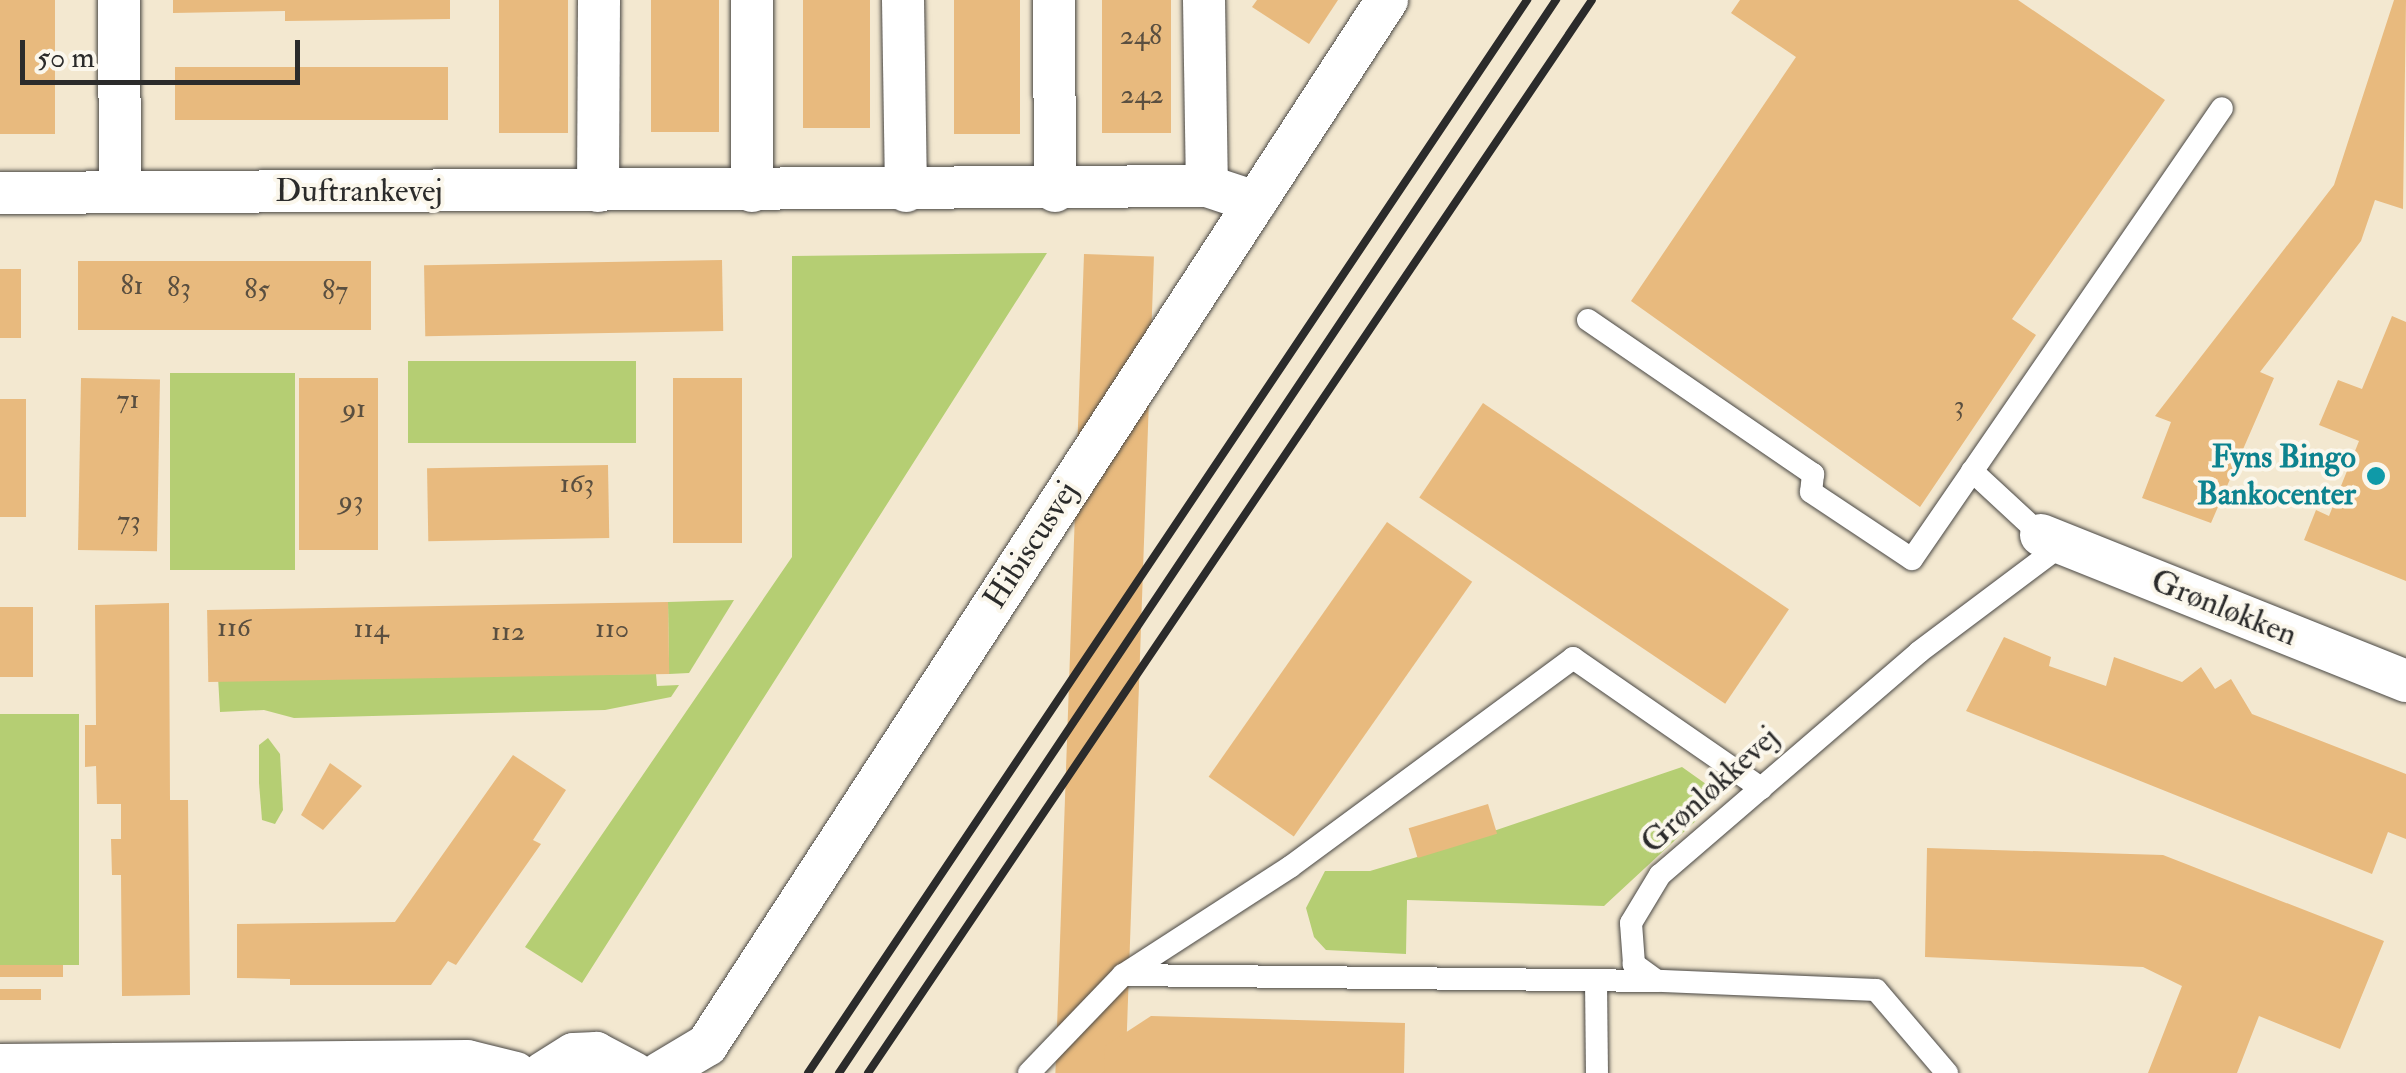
<!DOCTYPE html>
<meta charset="utf-8">
<style>
body{margin:0}
#map{position:relative;width:2406px;height:1073px;overflow:hidden;background:#f3e8d0;font-family:"IM FELL Double Pica",serif}
div>[style]{position:absolute}
.green>*{inset:0;background:#b5ce73;transform-origin:0 0}
.building>*{inset:0;background:#e8ba7e;transform-origin:0 0}
.roads{filter:drop-shadow(0 0 2px #494744) drop-shadow(0 0 2px #494744)}
.service>*{height:22px;margin:-11px;padding:0 11px;transform-origin:11px;border-radius:11px;background:#fff}
.minor>*{height:42px;margin:-21px;padding:0 21px;transform-origin:21px;border-radius:21px;background:#fff}
.rail>*{height:8px;margin:-4px;padding:0 4px;transform-origin:4px;border-radius:4px;background:#2b2b2b}
.dots>*{width:28px;height:28px;translate:-50% -50%;box-sizing:border-box;border:5px solid #fbf7ec;border-radius:50%}
span{translate:-50% -50%;white-space:nowrap;text-align:center;line-height:1.15;-webkit-text-stroke:8px #fbf7ec;paint-order:stroke}
.number-label{font-size:28px;color:#5a4f40}
.number-label span{-webkit-text-stroke-width:0}
.street-label{font-size:32px;color:#2b2b2b}
.culture-label{font-size:32px;color:#0d838f;font-weight:700}
.right{translate:-100% -50%;text-align:right}
.scale{position:absolute;left:20px;top:40px;width:280px;height:45px;box-sizing:border-box;border:5px solid #2b2b2b;border-top:0;padding-left:12px;font-size:30px;line-height:35px;white-space:nowrap;color:#2b2b2b;-webkit-text-stroke:8px #fbf7ec;paint-order:stroke}
</style>
<div id="map">
<div class="green">
<div style="clip-path:polygon(1047px 253px,582px 983px,525px 947px,792px 557px,792px 256px)"></div>
<div style="left:636px;top:361px;width:82px;height:228px;rotate:90deg"></div>
<div style="left:170px;top:373px;width:125px;height:197px"></div>
<div style="clip-path:polygon(734px 600px,689px 673px,669px 674px,668px 602px)"></div>
<div style="clip-path:polygon(656px 674px,657px 686px,679px 685px,671px 697px,605px 710px,294px 718px,264px 710px,220px 712px,218px 677px)"></div>
<div style="left:79px;top:714px;width:251px;height:79px;rotate:90deg"></div>
<div style="clip-path:polygon(268px 738px,280px 754px,283px 810px,275px 824px,262px 820px,259px 783px,259px 745px)"></div>
<div style="clip-path:polygon(1682px 767px,1713px 789px,1713px 805px,1604px 906px,1407px 900px,1406px 954px,1326px 950px,1314px 937px,1306px 908px,1325px 871px,1370px 871px,1417px 857px)"></div>
</div>
<div class="building">
<div style="left:0;top:0;width:55px;height:134px"></div>
<div style="clip-path:polygon(173px 0,450px 0,450px 19px,285px 21px,285px 11px,173px 13px)"></div>
<div style="left:499px;top:0;width:69px;height:133px"></div>
<div style="left:651px;top:0;width:68px;height:132px"></div>
<div style="left:803px;top:0;width:67px;height:128px"></div>
<div style="left:954px;top:0;width:66px;height:134px"></div>
<div style="left:1102px;top:0;width:69px;height:133px"></div>
<div style="clip-path:polygon(1257px 0,1338px 0,1309px 44px,1252px 7px)"></div>
<div style="clip-path:polygon(1740px 0,2018px 0,2165px 100px,2012px 319px,2036px 335px,1920px 507px,1631px 301px,1796px 57px,1731px 13px)"></div>
<div style="clip-path:polygon(2394px 0,2406px 0,2403px 209px,2375px 200px,2361px 241px,2260px 372px,2274px 378px,2211px 523px,2142px 498px,2171px 422px,2155px 416px,2334px 185px)"></div>
<div style="left:175px;top:67px;width:273px;height:53px"></div>
<div style="left:1084px;top:254px;width:70px;height:887px;rotate:2deg"></div>
<div style="left:722px;top:260px;width:71px;height:298px;rotate:89deg"></div>
<div style="left:371px;top:261px;width:69px;height:293px;rotate:90deg"></div>
<div style="left:0;top:269px;width:21px;height:69px"></div>
<div style="clip-path:polygon(2392px 316px,2406px 322px,2406px 581px,2304px 540px,2316px 510px,2329px 516px,2359px 441px,2319px 425px,2338px 380px,2362px 389px)"></div>
<div style="left:81px;top:378px;width:79px;height:172px;rotate:1deg"></div>
<div style="left:299px;top:378px;width:79px;height:172px"></div>
<div style="left:742px;top:378px;width:165px;height:69px;rotate:90deg"></div>
<div style="left:0;top:399px;width:26px;height:118px"></div>
<div style="left:1483px;top:403px;width:369px;height:114px;rotate:34deg"></div>
<div style="left:608px;top:465px;width:73px;height:181px;rotate:89deg"></div>
<div style="left:1387px;top:522px;width:104px;height:311px;rotate:35deg"></div>
<div style="left:668px;top:602px;width:72px;height:461px;rotate:89deg"></div>
<div style="clip-path:polygon(169px 603px,170px 800px,188px 800px,190px 995px,122px 996px,121px 875px,112px 875px,111px 839px,121px 839px,121px 804px,97px 804px,96px 766px,85px 767px,85px 725px,96px 725px,95px 605px)"></div>
<div style="left:0;top:607px;width:33px;height:70px"></div>
<div style="clip-path:polygon(2004px 637px,2051px 657px,2049px 666px,2106px 686px,2114px 657px,2182px 682px,2201px 667px,2215px 689px,2231px 679px,2252px 714px,2406px 774px,2406px 839px,2388px 832px,2372px 874px,1966px 711px)"></div>
<div style="clip-path:polygon(513px 755px,566px 790px,533px 840px,541px 844px,456px 965px,448px 961px,431px 985px,290px 985px,290px 979px,237px 978px,237px 924px,395px 922px)"></div>
<div style="clip-path:polygon(330px 763px,362px 786px,323px 830px,301px 815px)"></div>
<div style="left:1488px;top:804px;width:31px;height:83px;rotate:73deg"></div>
<div style="clip-path:polygon(1927px 848px,2163px 855px,2384px 941px,2340px 1049px,2259px 1016px,2237px 1073px,2148px 1073px,2182px 986px,2143px 967px,1925px 957px)"></div>
<div style="left:63px;top:965px;width:12px;height:63px;rotate:90deg"></div>
<div style="left:0;top:989px;width:41px;height:11px"></div>
<div style="clip-path:polygon(1151px 1016px,1405px 1023px,1404px 1073px,1104px 1073px,1105px 1046px)"></div>
</div>
<div class="roads">
<div class="service">
<div style="left:1588px;top:320px;width:273px;rotate:34.4deg"></div>
<div style="left:1813px;top:474px;width:18px;rotate:96deg"></div>
<div style="left:1811px;top:492px;width:121px;rotate:33.6deg"></div>
<div style="left:1912px;top:559px;width:547px;rotate:-55.5deg"></div>
<div style="left:1972px;top:471px;width:94px;rotate:42.8deg"></div>
<div style="left:1123px;top:975px;width:534px;rotate:0.64deg"></div>
<div style="left:1596px;top:980px;width:93px;rotate:89.4deg"></div>
<div style="left:1029px;top:1073px;width:136px;rotate:-46.2deg"></div>
<div style="left:1123px;top:975px;width:199px;rotate:-32.9deg"></div>
<div style="left:1290px;top:867px;width:352px;rotate:-36.4deg"></div>
<div style="left:1573px;top:658px;width:229px;rotate:34.7deg"></div>
<div style="left:1947px;top:1073px;width:109px;rotate:-130.5deg"></div>
<div style="left:1876px;top:990px;width:219px;rotate:-177.6deg"></div>
<div style="left:1657px;top:981px;width:29px;rotate:-144deg"></div>
<div style="left:1634px;top:964px;width:41px;rotate:-94.2deg"></div>
<div style="left:1631px;top:923px;width:56px;rotate:-58.9deg"></div>
<div style="left:1660px;top:875px;width:342px;rotate:-40.7deg"></div>
<div style="left:1919px;top:652px;width:180px;rotate:-36.9deg"></div>
</div>
<div class="minor">
<div style="left:119px;top:0;width:191px;rotate:89.7deg"></div>
<div style="left:903px;top:0;width:191px;rotate:89.1deg"></div>
<div style="left:1054px;top:0;width:191px;rotate:89.7deg"></div>
<div style="left:1204px;top:0;width:186px;rotate:89.1deg"></div>
<div style="left:598px;top:191px;width:191px;rotate:-89.7deg"></div>
<div style="left:752px;top:191px;width:191px;rotate:-90deg"></div>
<div style="left:0;top:193px;width:1207px;rotate:-0.33deg"></div>
<div style="left:1207px;top:186px;width:51px;rotate:18.4deg"></div>
<div style="left:2041px;top:535px;width:393px;rotate:21.8deg"></div>
<div style="left:0;top:1065px;width:467px;rotate:-0.5deg"></div>
<div style="left:467px;top:1061px;width:50px;rotate:13.8deg"></div>
<div style="left:543px;top:1073px;width:36px;rotate:-32deg"></div>
<div style="left:574px;top:1054px;width:22px;rotate:-3deg"></div>
<div style="left:596px;top:1053px;width:43px;rotate:27.8deg"></div>
<div style="left:660px;top:1073px;width:55px;rotate:-30.8deg"></div>
<div style="left:707px;top:1045px;width:1247px;rotate:-56.95deg"></div>
</div>
</div>
<div class="rail">
<div style="left:808px;top:1073px;width:1292px;rotate:-56.17deg"></div>
<div style="left:839px;top:1073px;width:1291px;rotate:-56.25deg"></div>
<div style="left:868px;top:1073px;width:1294px;rotate:-55.99deg"></div>
</div>
<div class="dots">
<div style="left:2376px;top:476px;background:#0f9aa8"></div>
</div>
<div class="number-label">
<span style="left:1141px;top:36px">248</span>
<span style="left:1142px;top:95px">242</span>
<span style="left:132px;top:286px">81</span>
<span style="left:179px;top:288px">83</span>
<span style="left:257px;top:290px">85</span>
<span style="left:335px;top:291px">87</span>
<span style="left:128px;top:400px">71</span>
<span style="left:1959px;top:406px">3</span>
<span style="left:354px;top:409px">91</span>
<span style="left:577px;top:484px">163</span>
<span style="left:351px;top:501px">93</span>
<span style="left:129px;top:521px">73</span>
<span style="left:234px;top:628px">116</span>
<span style="left:371px;top:629px">114</span>
<span style="left:612px;top:629px">110</span>
<span style="left:508px;top:632px">112</span>
</div>
<div class="street-label">
<span style="left:359px;top:191px">Duftrankevej</span>
<span style="left:1031px;top:545px;rotate:-57deg">Hibiscusvej</span>
<span style="left:2224px;top:608px;rotate:22deg">Grønløkken</span>
<span style="left:1710px;top:790px;rotate:-42deg">Grønløkkevej</span>
</div>
<div class="culture-label">
<span class="right" style="left:2356px;top:476px">Fyns Bingo<br>Bankocenter</span>
</div>
<div class="scale">50 m</div>
</div>
